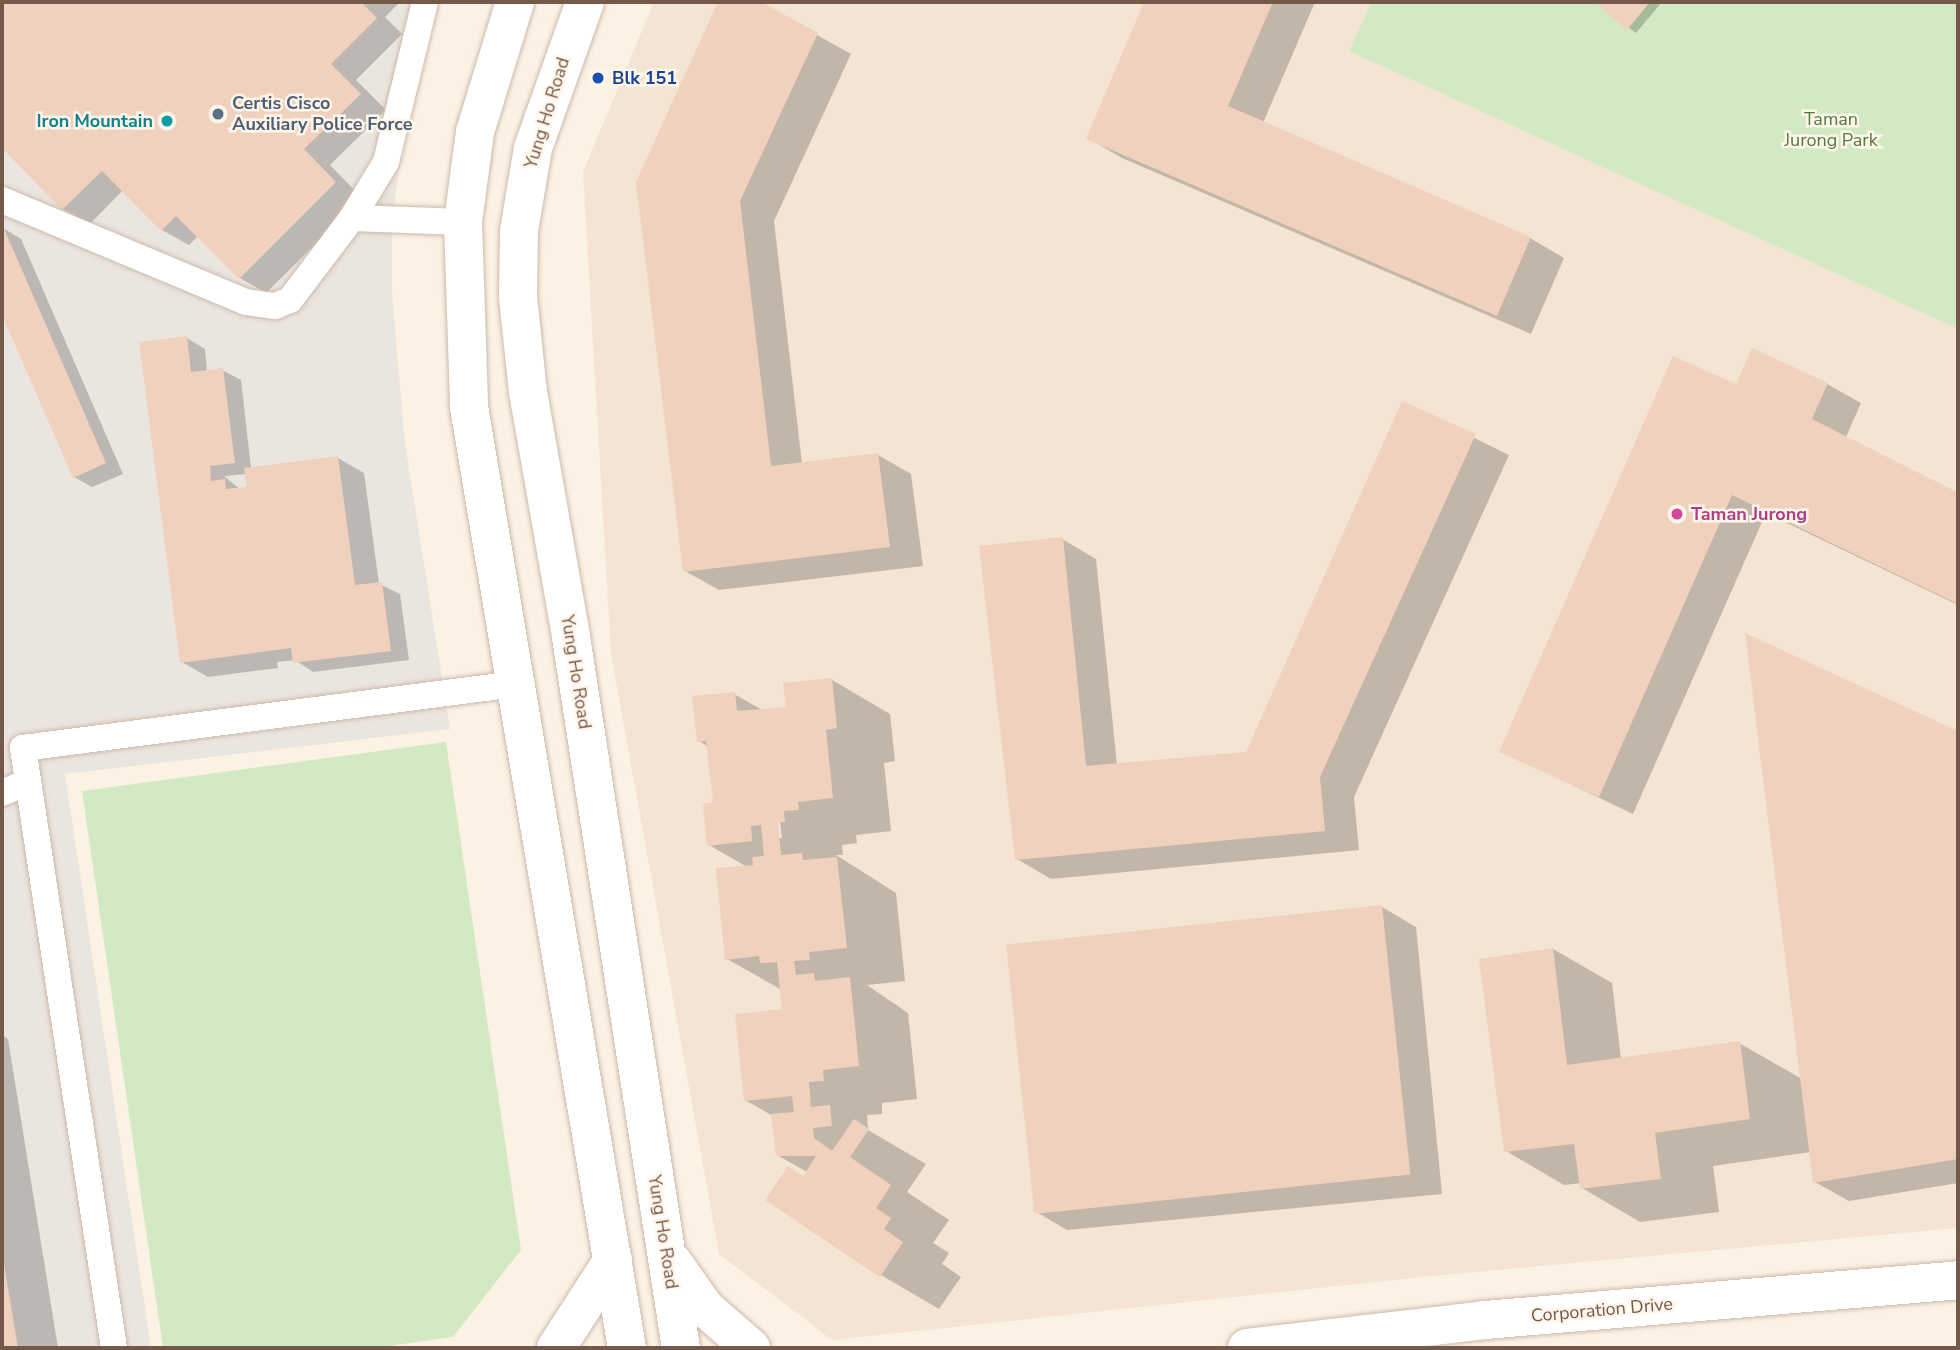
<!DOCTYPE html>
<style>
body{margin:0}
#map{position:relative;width:1960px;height:1350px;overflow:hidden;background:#fcf2e4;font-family:"Nunito Sans",sans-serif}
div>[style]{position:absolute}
.residential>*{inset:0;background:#f3e4d3}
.industrial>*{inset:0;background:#ebe5df}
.green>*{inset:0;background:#d3e9c3}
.shadow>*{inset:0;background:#0003}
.building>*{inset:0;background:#f0d1bd;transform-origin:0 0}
.roads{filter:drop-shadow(0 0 2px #cdbaab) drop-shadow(0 0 2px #cdbaab)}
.lane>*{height:26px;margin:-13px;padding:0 13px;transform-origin:13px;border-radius:13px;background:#fff}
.street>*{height:38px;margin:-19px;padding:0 19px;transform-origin:19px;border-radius:19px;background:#fff}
.dots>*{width:19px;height:19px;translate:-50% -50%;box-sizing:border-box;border:4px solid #fff6ea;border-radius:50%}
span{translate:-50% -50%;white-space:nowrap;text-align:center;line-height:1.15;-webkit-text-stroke:5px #fff6ea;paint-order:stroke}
.transit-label{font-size:18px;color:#164399;font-weight:700}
.left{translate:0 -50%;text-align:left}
.service-label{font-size:18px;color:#4e5e75;font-weight:700}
.street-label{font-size:18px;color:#74594a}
.park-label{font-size:18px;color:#547942}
.culture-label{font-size:18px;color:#0d838f;font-weight:700}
.right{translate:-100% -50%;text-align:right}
.hotel-label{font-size:18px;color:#b23c85;font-weight:700}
.frame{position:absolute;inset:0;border:4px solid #74594a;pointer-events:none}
</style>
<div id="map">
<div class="residential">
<div style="clip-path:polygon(654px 2px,1372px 2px,1350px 51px,1958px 329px,1958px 1228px,1432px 1276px,832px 1340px,719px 1254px,611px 654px,583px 172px)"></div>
</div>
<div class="industrial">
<div style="clip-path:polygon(2px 2px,435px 2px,401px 156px,392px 221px,392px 293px,405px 443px,450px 729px,65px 774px,151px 1348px,2px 1348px)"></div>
</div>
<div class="green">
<div style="clip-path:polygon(1372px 2px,1958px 2px,1958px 329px,1349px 51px)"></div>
<div style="clip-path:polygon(446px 742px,521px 1250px,453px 1337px,374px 1348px,163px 1348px,82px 791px)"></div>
</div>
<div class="shadow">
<div style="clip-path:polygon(2px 2px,400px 2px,385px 17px,402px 34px,356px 80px,386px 110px,330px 165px,362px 198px,266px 293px,240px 278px,198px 236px,189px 245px,162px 230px,123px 190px,90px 224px,63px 209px,2px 146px)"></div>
<div style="clip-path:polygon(719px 2px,758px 2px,851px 54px,774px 221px,802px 464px,878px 455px,911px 474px,923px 566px,719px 590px,685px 571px,638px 182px)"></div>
<div style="clip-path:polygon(1146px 2px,1315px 2px,1263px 123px,1530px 238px,1564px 258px,1531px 334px,1122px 158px,1088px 138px)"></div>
<div style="clip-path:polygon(1596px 2px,1662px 2px,1636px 33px)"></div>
<div style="clip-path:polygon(3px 228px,21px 239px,123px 474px,92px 487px,74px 477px,2px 311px)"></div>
<div style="clip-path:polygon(evenodd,187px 338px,205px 349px,207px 372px,222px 370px,241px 380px,251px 468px,338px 458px,364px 473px,379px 584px,400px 594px,409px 660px,313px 672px,295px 660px,277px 662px,278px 668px,208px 677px,182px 662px,187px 338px,247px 474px,249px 489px,240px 489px,224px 476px,247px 474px)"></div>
<div style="clip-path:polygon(1827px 384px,1861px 403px,1846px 437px,1958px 493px,1958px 605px,1766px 513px,1633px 814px,1501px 751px,1737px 387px)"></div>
<div style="clip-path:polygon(1403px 403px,1509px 455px,1354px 797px,1359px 850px,1051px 879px,1017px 859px,1062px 539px,1096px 559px,1117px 765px,1247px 754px)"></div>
<div style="clip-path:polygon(1747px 636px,1958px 733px,1958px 1183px,1849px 1201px,1815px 1182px,1811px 1152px,1713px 1166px,1719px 1212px,1640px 1222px,1582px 1188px,1581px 1183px,1564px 1185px,1506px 1151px,1553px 949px,1612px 983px,1621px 1059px,1739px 1043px,1802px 1079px)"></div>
<div style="clip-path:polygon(evenodd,832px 680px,890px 714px,895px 761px,884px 763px,891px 831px,856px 835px,857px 843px,842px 845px,843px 855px,836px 855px,896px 893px,905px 981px,867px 985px,908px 1013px,917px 1099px,882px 1103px,882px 1114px,867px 1115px,868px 1130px,926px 1164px,907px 1192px,949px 1220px,933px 1243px,949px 1253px,942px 1264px,961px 1277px,939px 1309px,881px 1275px,804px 1177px,807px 1172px,777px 1155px,773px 1116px,745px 1100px,784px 1010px,782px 990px,727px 959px,747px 867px,709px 845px,715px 804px,709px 747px,699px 741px,734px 694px,764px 711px,788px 708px,832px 680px,776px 814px,779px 814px,782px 838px,778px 838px,776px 814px)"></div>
<div style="clip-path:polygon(1382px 907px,1416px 927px,1442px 1194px,1067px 1230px,1033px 1210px)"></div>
<div style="clip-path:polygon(2px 1035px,8px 1039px,58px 1348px,2px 1348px)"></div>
</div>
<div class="building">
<div style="clip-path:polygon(2px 2px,361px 2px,377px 18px,331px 64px,361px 94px,304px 149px,336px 182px,239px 279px,176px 216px,161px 231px,102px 171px,62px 210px,2px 148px)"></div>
<div style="clip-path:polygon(718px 2px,761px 2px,818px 33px,740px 201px,771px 466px,878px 453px,890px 547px,683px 572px,636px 182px)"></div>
<div style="clip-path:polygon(1144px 2px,1273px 2px,1228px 106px,1531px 237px,1497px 316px,1086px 139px)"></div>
<div style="clip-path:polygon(1594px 2px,1650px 2px,1627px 30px)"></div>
<div style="clip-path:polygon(2px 224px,106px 463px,73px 478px,2px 315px)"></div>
<div style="clip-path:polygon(187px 336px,191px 372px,223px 368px,235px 463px,210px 466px,211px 481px,225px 479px,226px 489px,247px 487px,244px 468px,338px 456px,355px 585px,382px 582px,391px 651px,293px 663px,291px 648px,180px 663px,139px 342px)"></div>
<div style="clip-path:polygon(1752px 348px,1828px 383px,1812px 419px,1958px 493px,1958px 604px,1732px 495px,1599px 797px,1499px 752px,1673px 356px,1736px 384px)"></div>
<div style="clip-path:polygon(1402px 401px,1476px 434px,1320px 777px,1325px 831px,1015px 860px,979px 546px,1063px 537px,1086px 766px,1246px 752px)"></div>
<div style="clip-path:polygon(1745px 633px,1958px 731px,1958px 1159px,1813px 1183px)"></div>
<div style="clip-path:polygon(832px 678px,837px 728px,826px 730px,833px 798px,798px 802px,799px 810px,784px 811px,785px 822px,778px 822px,781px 855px,802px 853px,803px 860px,837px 857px,847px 948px,809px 952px,810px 960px,794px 961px,796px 975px,814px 973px,815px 981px,850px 977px,859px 1066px,823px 1070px,824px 1081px,809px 1082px,811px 1107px,830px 1105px,832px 1126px,813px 1128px,814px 1138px,832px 1151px,854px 1119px,869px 1129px,850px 1157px,891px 1185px,876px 1208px,891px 1218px,884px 1229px,903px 1242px,880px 1277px,765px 1200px,788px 1166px,803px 1176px,816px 1156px,776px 1156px,771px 1114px,794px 1112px,792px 1096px,744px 1101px,735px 1014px,782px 1009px,777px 962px,760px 963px,759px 956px,725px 960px,716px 868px,753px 865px,752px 857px,764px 856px,761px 825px,751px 826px,752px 841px,707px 846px,703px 804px,713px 802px,706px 741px,697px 742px,692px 696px,735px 692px,737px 711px,786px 707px,783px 683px)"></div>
<div style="left:1382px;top:905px;width:271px;height:378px;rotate:84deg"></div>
<div style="clip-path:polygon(1553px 948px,1567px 1065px,1740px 1041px,1750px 1119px,1655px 1133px,1661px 1179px,1580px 1189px,1574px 1144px,1504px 1152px,1479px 959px)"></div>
<div style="clip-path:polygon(3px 1258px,18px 1348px,2px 1348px)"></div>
</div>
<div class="roads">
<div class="lane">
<div style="left:2px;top:200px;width:264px;rotate:22.7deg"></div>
<div style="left:246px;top:302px;width:29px;rotate:8deg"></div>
<div style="left:275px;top:306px;width:16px;rotate:-22deg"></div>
<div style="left:290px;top:300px;width:103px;rotate:-52.9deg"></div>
<div style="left:352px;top:218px;width:66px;rotate:-58.7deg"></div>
<div style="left:386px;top:162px;width:165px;rotate:-76.3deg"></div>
<div style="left:352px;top:218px;width:111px;rotate:2.1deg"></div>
<div style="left:2px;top:793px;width:28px;rotate:-23deg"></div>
<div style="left:114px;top:1348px;width:607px;rotate:-98.62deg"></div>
<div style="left:23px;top:748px;width:495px;rotate:-7.4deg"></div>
</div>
<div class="street">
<div style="left:515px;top:2px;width:136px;rotate:107.1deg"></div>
<div style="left:475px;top:132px;width:91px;rotate:97.6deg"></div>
<div style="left:463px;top:222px;width:185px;rotate:88.1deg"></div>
<div style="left:469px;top:407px;width:954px;rotate:80.47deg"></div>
<div style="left:585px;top:2px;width:155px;rotate:109.6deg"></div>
<div style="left:533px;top:148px;width:84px;rotate:99.6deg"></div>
<div style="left:519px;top:231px;width:66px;rotate:90.9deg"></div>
<div style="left:518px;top:297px;width:96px;rotate:84deg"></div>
<div style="left:528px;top:392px;width:249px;rotate:80deg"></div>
<div style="left:571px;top:637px;width:719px;rotate:81.21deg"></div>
<div style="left:672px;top:1261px;width:57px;rotate:54.9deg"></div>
<div style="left:705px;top:1308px;width:61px;rotate:41deg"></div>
<div style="left:556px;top:1348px;width:105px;rotate:-57.1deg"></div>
<div style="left:1247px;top:1348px;width:240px;rotate:-6.7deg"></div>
<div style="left:1485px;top:1320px;width:475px;rotate:-4.8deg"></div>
</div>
</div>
<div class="dots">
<div style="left:598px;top:78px;background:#1a4fb4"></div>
<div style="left:218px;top:114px;background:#5c6f8a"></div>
<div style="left:167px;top:121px;background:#0f9aa8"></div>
<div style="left:1677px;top:514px;background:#d1479c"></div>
</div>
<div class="transit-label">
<span class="left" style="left:612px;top:78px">Blk 151</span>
</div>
<div class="service-label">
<span class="left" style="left:232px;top:114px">Certis Cisco<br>Auxiliary Police Force</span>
</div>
<div class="street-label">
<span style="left:547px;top:113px;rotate:-73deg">Yung Ho Road</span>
<span style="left:576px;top:672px;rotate:81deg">Yung Ho Road</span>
<span style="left:663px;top:1232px;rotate:81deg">Yung Ho Road</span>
<span style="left:1602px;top:1310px;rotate:-5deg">Corporation Drive</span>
</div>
<div class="park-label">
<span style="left:1831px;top:130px">Taman<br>Jurong Park</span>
</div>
<div class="culture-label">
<span class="right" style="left:153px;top:121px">Iron Mountain</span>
</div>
<div class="hotel-label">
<span class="left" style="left:1691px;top:514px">Taman Jurong</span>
</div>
<div class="frame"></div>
</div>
